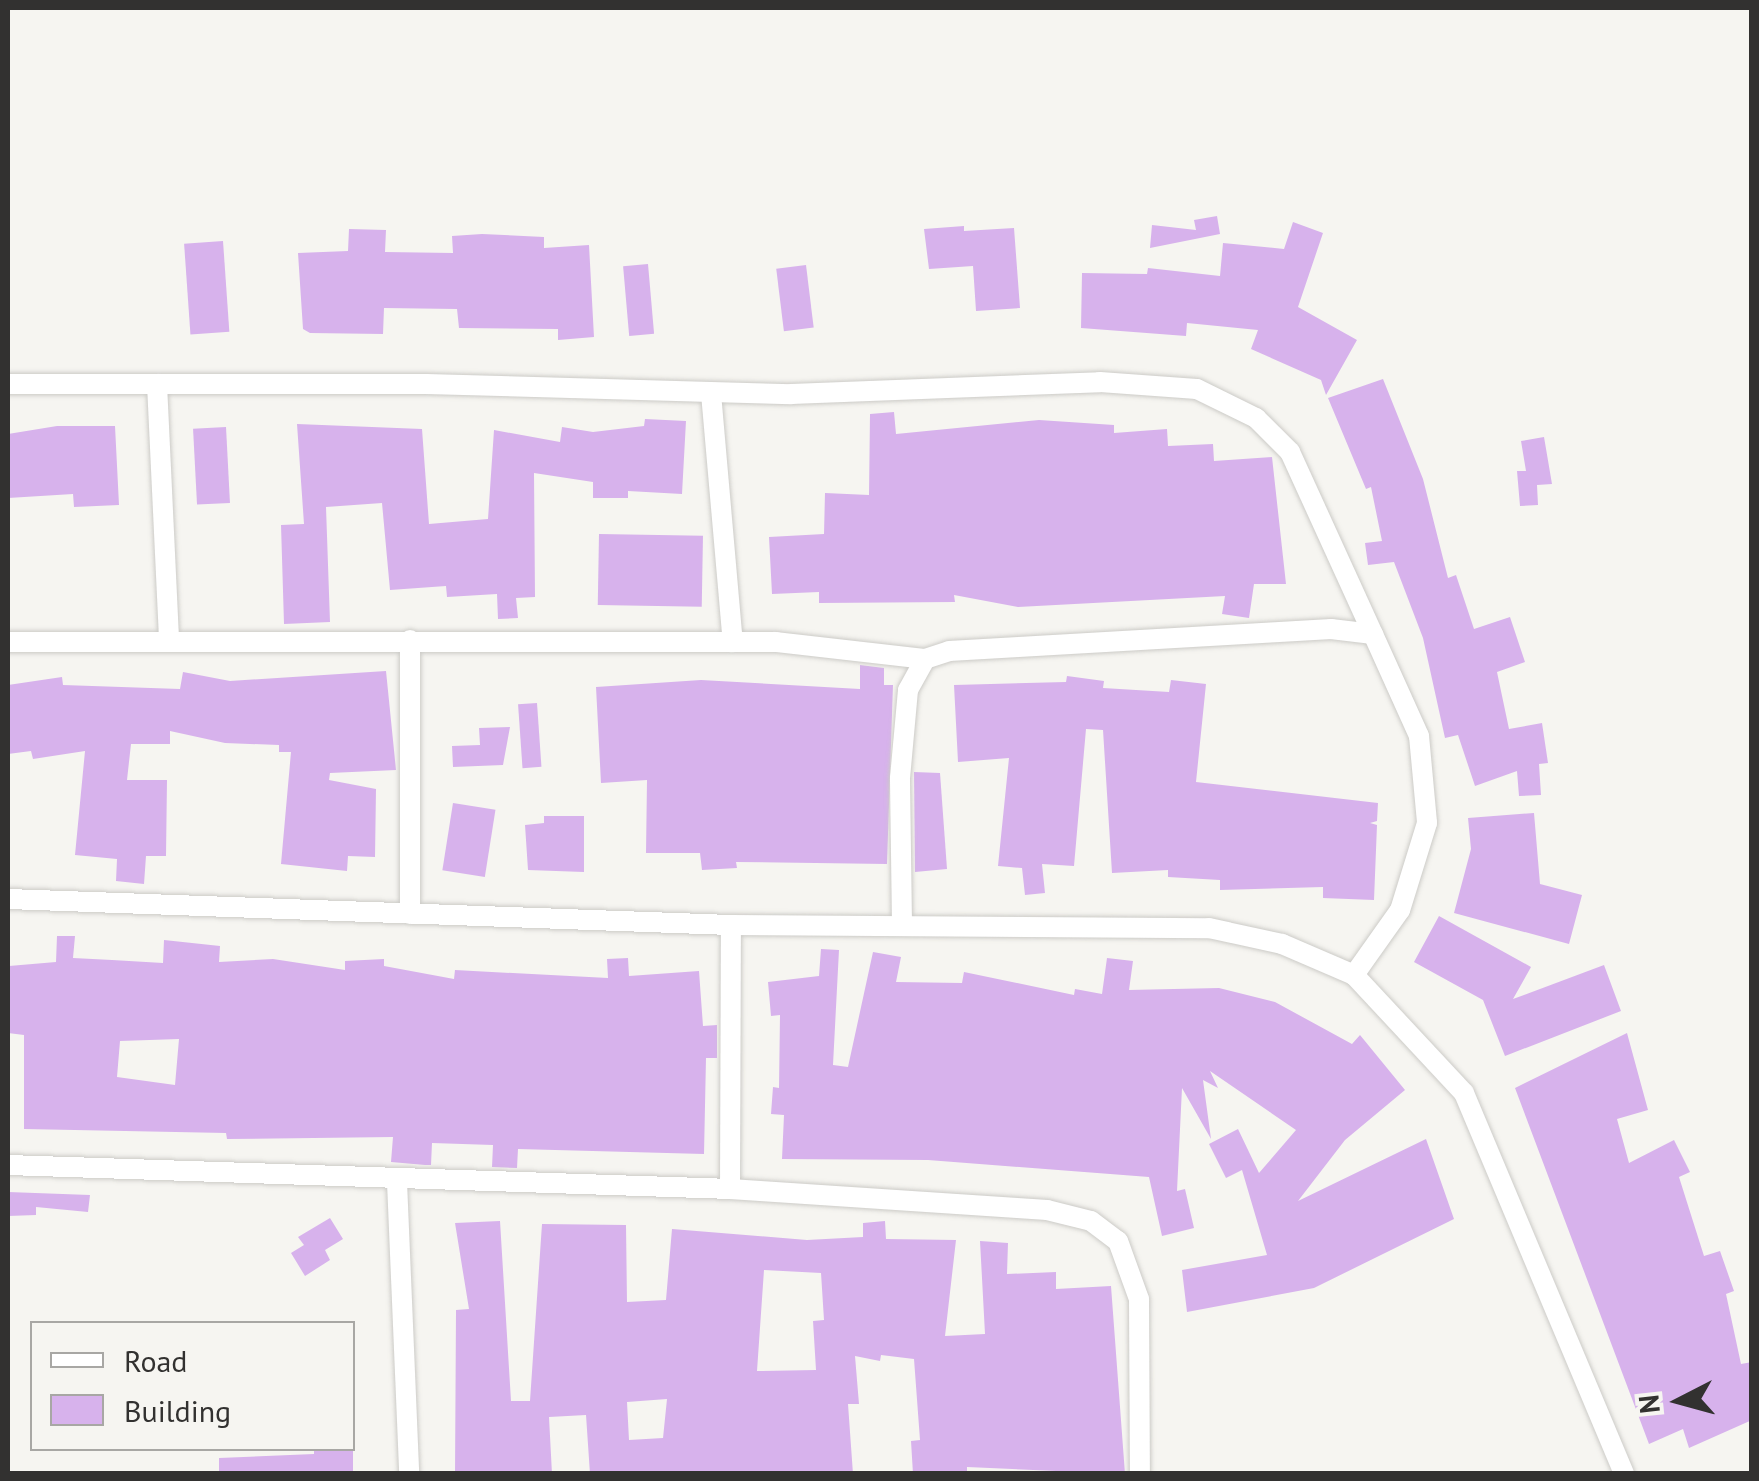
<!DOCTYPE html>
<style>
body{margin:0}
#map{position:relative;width:1759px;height:1481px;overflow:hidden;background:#f6f5f1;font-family:"PT Sans",sans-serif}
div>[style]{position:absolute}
.building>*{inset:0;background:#d7b2ec;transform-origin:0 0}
.roads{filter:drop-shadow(0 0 2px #cccbc7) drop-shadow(0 0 2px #cccbc7)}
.minor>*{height:20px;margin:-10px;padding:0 10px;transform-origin:10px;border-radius:10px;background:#fff}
span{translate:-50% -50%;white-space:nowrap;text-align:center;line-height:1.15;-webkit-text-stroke:8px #f6f5f1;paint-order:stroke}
.frame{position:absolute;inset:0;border:10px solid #323130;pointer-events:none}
.legend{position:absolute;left:30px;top:1321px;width:325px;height:130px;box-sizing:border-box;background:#f6f5f1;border:2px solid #a8a7a4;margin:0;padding:12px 18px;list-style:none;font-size:30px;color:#323130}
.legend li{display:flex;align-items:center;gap:20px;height:50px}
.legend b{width:50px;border:2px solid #a8a7a4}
.north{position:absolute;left:1629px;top:1351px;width:100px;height:100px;-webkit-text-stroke:8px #f6f5f1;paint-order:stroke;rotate:264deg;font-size:28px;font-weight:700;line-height:40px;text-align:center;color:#323130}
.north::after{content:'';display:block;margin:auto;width:35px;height:45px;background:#323130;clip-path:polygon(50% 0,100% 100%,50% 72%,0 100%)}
</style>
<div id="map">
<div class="building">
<div style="clip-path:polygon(1217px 216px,1220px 234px,1150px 248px,1152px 225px,1196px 230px,1194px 220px)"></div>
<div style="clip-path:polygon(1293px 222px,1323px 233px,1298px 307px,1357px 340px,1326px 395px,1321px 380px,1251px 349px,1258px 330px,1187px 323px,1186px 336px,1081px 328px,1082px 273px,1147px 274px,1148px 268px,1220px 276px,1223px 243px,1284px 249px)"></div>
<div style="clip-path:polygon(964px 226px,964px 231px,1014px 228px,1020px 308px,976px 311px,973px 266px,929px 269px,924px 229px)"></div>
<div style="clip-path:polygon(349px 229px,386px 230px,385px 252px,453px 253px,452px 236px,482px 234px,544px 237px,544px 248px,589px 245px,594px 337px,558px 340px,558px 329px,459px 328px,457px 309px,384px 308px,383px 334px,310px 333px,303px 329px,298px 253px,348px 251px)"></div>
<div style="left:223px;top:241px;width:91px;height:39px;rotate:86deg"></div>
<div style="left:648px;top:264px;width:70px;height:25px;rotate:85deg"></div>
<div style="left:806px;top:265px;width:63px;height:30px;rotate:83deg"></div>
<div style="clip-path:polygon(1383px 379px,1423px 479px,1448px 578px,1456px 575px,1474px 629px,1510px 617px,1525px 662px,1497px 672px,1509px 729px,1542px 723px,1548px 763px,1539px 764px,1541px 795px,1519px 796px,1517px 771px,1475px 786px,1458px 735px,1445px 738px,1423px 638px,1394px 562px,1368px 565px,1365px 543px,1382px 541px,1371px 487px,1366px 489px,1328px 398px)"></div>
<div style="clip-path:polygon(894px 412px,896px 434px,1039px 420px,1114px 425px,1114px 433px,1167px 429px,1168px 446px,1213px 444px,1214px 461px,1272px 457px,1286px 584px,1254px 584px,1249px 618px,1222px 614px,1225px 596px,1018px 607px,954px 595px,955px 602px,819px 603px,819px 592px,772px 594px,769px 537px,824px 534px,825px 493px,869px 495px,870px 414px)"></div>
<div style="clip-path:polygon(645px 419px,686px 421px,682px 494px,628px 491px,628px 498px,593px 498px,593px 482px,534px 473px,535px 597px,516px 598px,518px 618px,498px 619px,497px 594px,447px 597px,446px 586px,390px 590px,382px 503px,326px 507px,330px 622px,284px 624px,281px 525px,304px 524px,297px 424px,422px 429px,429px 524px,488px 519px,494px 430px,560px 442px,562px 427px,593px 432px,644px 426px)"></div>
<div style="clip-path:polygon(57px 426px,115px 426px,119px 505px,74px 507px,73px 494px,8px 498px,8px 434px)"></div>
<div style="left:226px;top:427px;width:76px;height:33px;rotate:87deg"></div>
<div style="clip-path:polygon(1544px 437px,1552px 484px,1537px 485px,1538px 505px,1520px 506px,1517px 471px,1526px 471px,1521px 441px)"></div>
<div style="left:599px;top:534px;width:104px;height:71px;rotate:1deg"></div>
<div style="clip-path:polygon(860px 665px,884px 668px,884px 685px,893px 685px,887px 864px,736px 862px,737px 868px,702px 870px,700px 853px,646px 853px,647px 780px,601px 783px,596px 687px,701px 680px,860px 689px)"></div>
<div style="clip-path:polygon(386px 671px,396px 770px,330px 773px,329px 780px,376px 789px,375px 857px,348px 856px,347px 871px,281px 864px,291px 752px,279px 752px,279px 745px,225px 743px,170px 731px,170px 744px,131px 744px,127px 780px,167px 780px,166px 856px,146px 856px,144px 884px,116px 881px,117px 859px,75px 855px,85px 751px,33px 759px,31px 751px,8px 754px,8px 685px,62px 677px,63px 685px,180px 689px,183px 672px,230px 681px)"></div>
<div style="clip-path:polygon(1067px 676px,1104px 681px,1103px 688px,1169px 692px,1171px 680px,1206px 684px,1196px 782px,1378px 803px,1377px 821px,1370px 823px,1377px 825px,1374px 900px,1323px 898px,1323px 887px,1220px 890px,1220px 880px,1168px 877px,1168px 870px,1112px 873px,1103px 730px,1086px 729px,1074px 866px,1042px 864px,1045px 893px,1025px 895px,1022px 868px,998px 866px,1009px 758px,958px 762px,954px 685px,1066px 682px)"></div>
<div style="left:537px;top:703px;width:64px;height:19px;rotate:86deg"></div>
<div style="clip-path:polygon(510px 727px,503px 765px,453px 767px,452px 746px,480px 745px,479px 728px)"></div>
<div style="clip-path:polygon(914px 772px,940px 773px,947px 869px,915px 872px)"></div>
<div style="left:453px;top:803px;width:43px;height:68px;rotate:9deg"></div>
<div style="clip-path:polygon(1534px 813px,1540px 884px,1582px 895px,1569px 944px,1454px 913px,1471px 849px,1468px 818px)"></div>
<div style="clip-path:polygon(544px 816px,584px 816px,584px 872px,528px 870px,525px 825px,544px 823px)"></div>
<div style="clip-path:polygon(1439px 916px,1531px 967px,1513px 999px,1604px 965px,1621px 1011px,1505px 1056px,1483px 1000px,1414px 962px)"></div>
<div style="clip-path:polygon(evenodd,57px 936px,75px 936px,73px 958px,112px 960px,163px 963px,164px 940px,220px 946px,219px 962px,273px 959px,345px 970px,345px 961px,384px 959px,384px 966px,454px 979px,455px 970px,608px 978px,607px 959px,628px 958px,629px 976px,699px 971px,703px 1026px,717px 1025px,717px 1058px,706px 1058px,704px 1154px,518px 1149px,517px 1168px,492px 1167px,493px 1145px,432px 1143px,431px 1165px,425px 1165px,391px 1162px,393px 1137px,227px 1139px,226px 1133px,24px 1129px,24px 1035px,8px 1033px,9px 966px,56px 962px,57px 936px,179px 1039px,175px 1085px,117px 1077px,120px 1041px,179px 1039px)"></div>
<div style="clip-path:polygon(821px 949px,839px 950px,833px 1065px,848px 1067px,873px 952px,901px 957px,896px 982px,962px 983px,964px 972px,1074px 995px,1075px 989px,1102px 994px,1107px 958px,1133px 961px,1129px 990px,1219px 988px,1275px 1002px,1352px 1044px,1360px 1035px,1405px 1090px,1345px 1140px,1298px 1201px,1426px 1139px,1454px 1219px,1314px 1288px,1187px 1312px,1182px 1270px,1267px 1255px,1242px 1170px,1226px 1178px,1209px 1144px,1238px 1129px,1259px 1173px,1296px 1130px,1210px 1071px,1218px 1088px,1203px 1080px,1211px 1139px,1182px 1088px,1177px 1191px,1185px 1189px,1194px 1228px,1162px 1236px,1149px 1177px,928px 1160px,782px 1159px,784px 1115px,771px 1114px,773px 1087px,779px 1088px,780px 1015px,771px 1016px,768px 982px,819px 976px)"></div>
<div style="clip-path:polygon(1627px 1033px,1648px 1110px,1617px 1119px,1629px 1163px,1674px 1140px,1690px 1172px,1679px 1177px,1704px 1256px,1720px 1251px,1734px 1291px,1726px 1294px,1741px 1364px,1752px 1362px,1752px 1420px,1689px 1448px,1683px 1429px,1649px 1444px,1515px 1088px)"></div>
<div style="clip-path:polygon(8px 1192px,90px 1195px,88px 1212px,36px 1207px,36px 1215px,8px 1216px)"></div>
<div style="clip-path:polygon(330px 1218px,343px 1239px,325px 1250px,330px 1260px,305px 1276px,291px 1253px,304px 1245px,298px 1237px)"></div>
<div style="clip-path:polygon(evenodd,500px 1221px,511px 1401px,530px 1401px,542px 1224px,626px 1225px,627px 1302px,666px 1300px,672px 1229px,807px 1240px,863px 1237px,863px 1223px,885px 1221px,886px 1239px,956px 1240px,945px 1336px,985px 1334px,980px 1241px,1008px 1243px,1007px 1274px,1056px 1272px,1056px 1289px,1111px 1286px,1125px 1474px,967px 1467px,967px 1474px,913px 1474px,911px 1441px,920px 1440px,914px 1359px,881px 1355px,880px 1361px,855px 1356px,859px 1404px,848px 1404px,853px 1474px,590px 1474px,586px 1415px,549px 1417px,552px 1474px,455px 1474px,456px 1310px,469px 1309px,455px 1223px,500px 1221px,764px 1270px,821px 1273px,824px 1320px,813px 1321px,816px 1370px,757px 1371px,764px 1270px,500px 1221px,667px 1399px,663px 1438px,629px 1440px,627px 1402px,667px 1399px)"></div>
<div style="clip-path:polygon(314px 1448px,353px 1448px,353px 1474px,219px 1474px,219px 1458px,314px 1454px)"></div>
</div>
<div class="roads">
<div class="minor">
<div style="left:8px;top:384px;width:418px"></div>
<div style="left:426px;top:384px;width:365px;rotate:1.6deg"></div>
<div style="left:791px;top:394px;width:309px;rotate:-2.2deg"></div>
<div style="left:1100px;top:382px;width:97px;rotate:4.1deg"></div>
<div style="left:1197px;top:389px;width:66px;rotate:26.2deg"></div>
<div style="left:1256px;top:418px;width:48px;rotate:45deg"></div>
<div style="left:1290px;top:452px;width:200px;rotate:65.5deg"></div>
<div style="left:157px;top:384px;width:258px;rotate:87.3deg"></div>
<div style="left:711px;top:393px;width:250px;rotate:85deg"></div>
<div style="left:8px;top:642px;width:768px"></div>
<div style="left:776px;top:642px;width:150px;rotate:6.5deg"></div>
<div style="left:8px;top:899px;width:723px;rotate:2.06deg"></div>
<div style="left:731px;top:925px;width:478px;rotate:0.4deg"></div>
<div style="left:1209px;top:928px;width:75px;rotate:12.4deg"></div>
<div style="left:1282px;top:944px;width:78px;rotate:23.3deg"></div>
<div style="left:1354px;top:975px;width:161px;rotate:47deg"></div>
<div style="left:1464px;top:1093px;width:413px;rotate:67.2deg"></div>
<div style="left:410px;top:914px;width:274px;rotate:-90deg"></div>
<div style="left:902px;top:924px;width:146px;rotate:-90.8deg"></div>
<div style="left:900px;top:778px;width:88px;rotate:-84.8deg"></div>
<div style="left:908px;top:690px;width:35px;rotate:-61deg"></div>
<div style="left:925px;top:659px;width:25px;rotate:-18deg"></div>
<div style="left:949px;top:651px;width:383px;rotate:-3.3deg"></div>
<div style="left:1331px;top:629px;width:42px;rotate:6.8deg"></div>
<div style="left:1373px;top:634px;width:112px;rotate:65.7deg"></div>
<div style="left:1419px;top:736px;width:87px;rotate:84.7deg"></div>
<div style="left:1427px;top:823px;width:91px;rotate:107.2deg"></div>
<div style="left:1400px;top:910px;width:80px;rotate:125.3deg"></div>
<div style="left:8px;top:1165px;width:722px;rotate:1.9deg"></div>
<div style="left:730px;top:1189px;width:318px;rotate:3.8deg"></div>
<div style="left:1047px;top:1210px;width:45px;rotate:14deg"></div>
<div style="left:1091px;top:1221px;width:34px;rotate:37deg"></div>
<div style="left:1118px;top:1241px;width:62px;rotate:70.1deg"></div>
<div style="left:1139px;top:1299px;width:175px;rotate:89.7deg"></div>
<div style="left:397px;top:1182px;width:292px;rotate:87.6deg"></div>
<div style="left:730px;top:1189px;width:264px;rotate:-89.8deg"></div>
</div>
</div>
<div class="frame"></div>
<ul class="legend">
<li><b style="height:12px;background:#fff"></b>Road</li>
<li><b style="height:28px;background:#d7b2ec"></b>Building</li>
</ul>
<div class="north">N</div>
</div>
